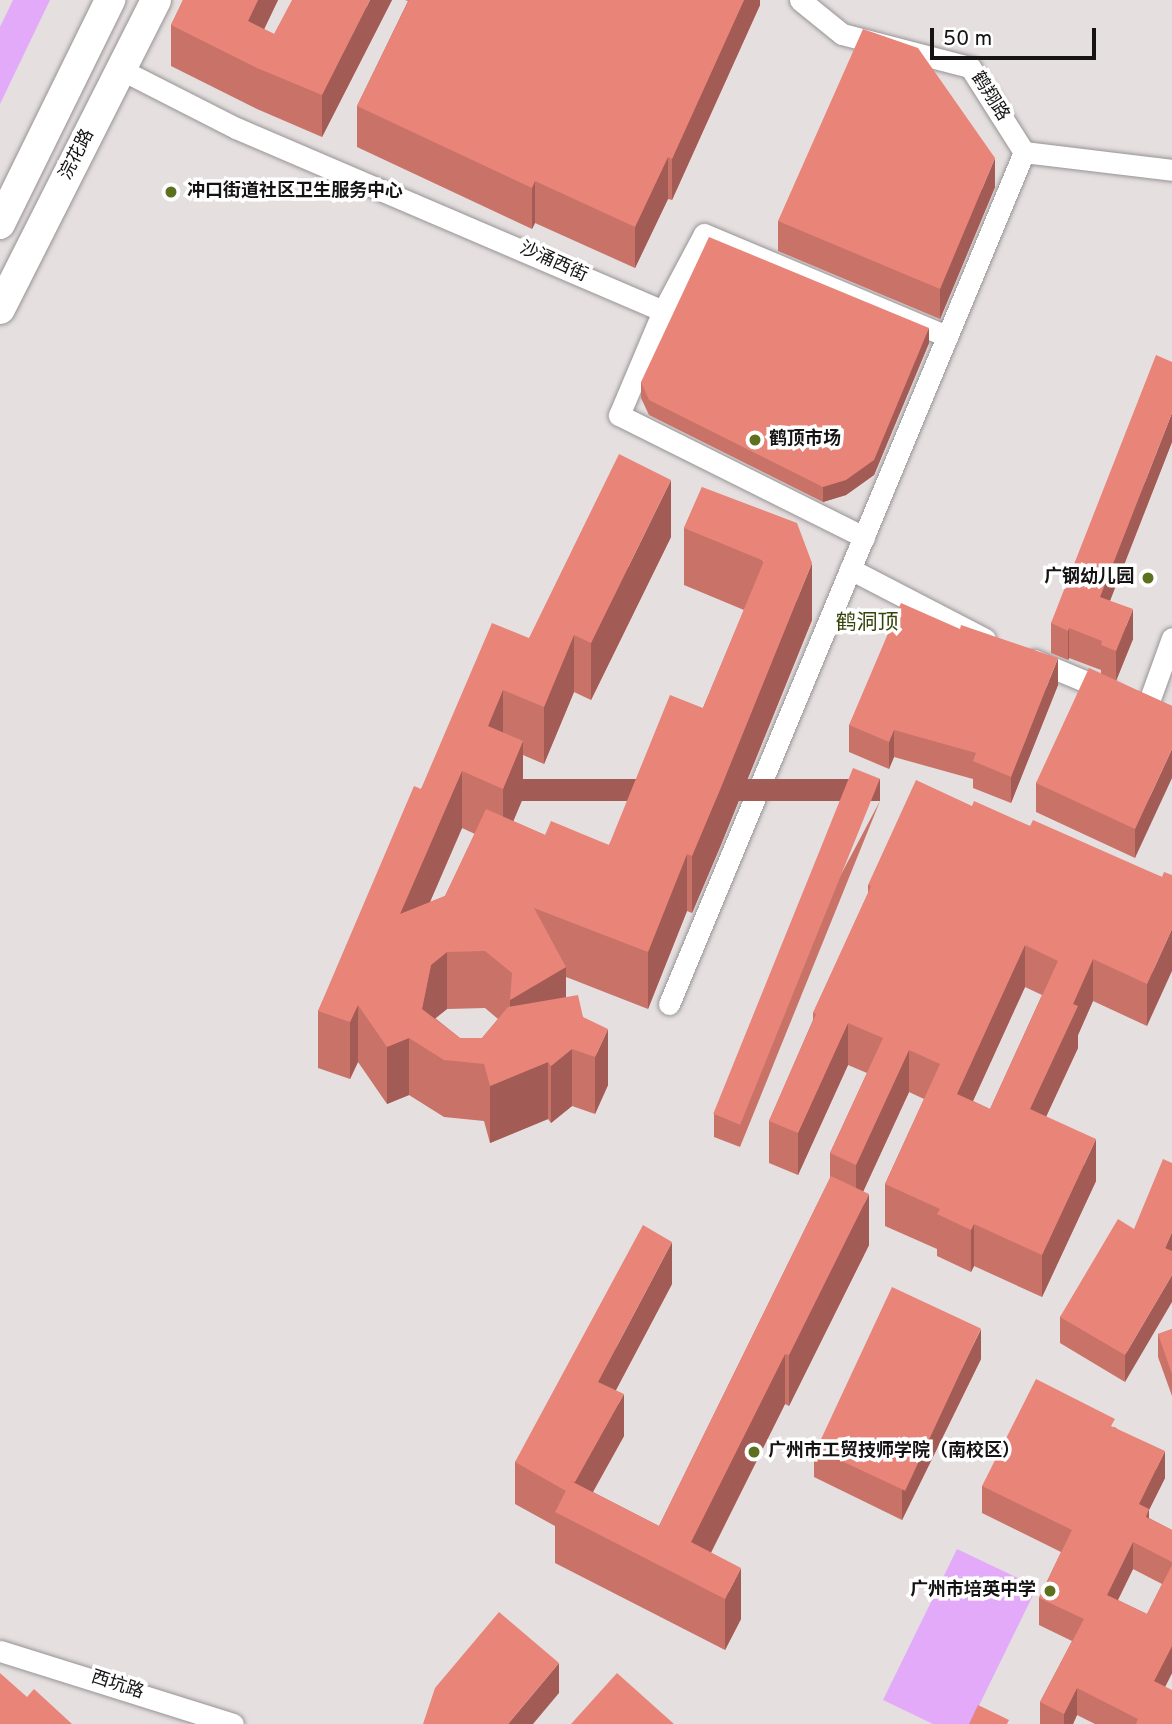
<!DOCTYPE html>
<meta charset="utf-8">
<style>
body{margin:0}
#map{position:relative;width:1172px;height:1724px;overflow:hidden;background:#e5dfe0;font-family:Overpass,"Noto Sans SC",sans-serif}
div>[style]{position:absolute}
.water>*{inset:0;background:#e4aafa}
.roads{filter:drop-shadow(0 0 2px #989394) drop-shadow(0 0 2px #989394)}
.street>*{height:21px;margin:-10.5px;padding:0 10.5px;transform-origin:10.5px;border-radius:10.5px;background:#fff}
.secondary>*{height:30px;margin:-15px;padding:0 15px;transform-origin:15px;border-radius:15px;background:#fff}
.wall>*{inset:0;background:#c87268}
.shaded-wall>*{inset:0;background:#a35c55;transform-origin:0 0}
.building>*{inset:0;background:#e98479;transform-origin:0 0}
.dots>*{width:19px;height:19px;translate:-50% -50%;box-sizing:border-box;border:4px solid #fff;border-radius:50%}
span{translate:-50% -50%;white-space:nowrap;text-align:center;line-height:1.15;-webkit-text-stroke:7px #fff;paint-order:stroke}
.street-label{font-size:18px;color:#151313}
.poi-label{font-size:18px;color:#151313;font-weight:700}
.left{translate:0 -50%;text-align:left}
.right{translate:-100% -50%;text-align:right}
.quarter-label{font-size:21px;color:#354208}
.scale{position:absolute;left:930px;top:28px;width:166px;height:32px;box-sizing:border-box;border:4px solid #151313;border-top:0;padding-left:9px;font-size:21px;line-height:24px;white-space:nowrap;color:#151313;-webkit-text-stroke:5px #fff;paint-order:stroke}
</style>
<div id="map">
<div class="water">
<div style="clip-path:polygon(13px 0,50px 0,0 104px,0 27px)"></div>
<div style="clip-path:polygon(957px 1549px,1037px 1587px,970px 1724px,933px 1724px,883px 1700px)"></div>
</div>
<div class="roads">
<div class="street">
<div style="left:800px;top:0;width:54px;rotate:39deg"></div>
<div style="left:842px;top:34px;width:132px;rotate:14.5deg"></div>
<div style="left:970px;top:67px;width:101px;rotate:57.6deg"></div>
<div style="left:1024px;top:152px;width:149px;rotate:6.9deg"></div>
<div style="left:122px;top:70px;width:128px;rotate:27deg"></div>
<div style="left:236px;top:128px;width:465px;rotate:23.2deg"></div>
<div style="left:663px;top:311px;width:87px;rotate:-62deg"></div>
<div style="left:704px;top:234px;width:264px;rotate:22.8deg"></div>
<div style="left:663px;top:311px;width:113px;rotate:112.9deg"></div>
<div style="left:619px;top:415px;width:274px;rotate:26.5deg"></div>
<div style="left:850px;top:569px;width:152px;rotate:27.4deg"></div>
<div style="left:1034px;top:660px;width:83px;rotate:22.6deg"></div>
<div style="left:1147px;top:707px;width:73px;rotate:-70.1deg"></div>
<div style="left:669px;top:1004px;width:923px;rotate:-67.38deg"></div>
<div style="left:0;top:1651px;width:244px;rotate:17.4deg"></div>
</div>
<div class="secondary">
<div style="left:0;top:224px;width:250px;rotate:-63.8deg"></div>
<div style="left:0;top:309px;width:346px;rotate:-63.2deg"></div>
</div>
</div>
<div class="wall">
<div style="clip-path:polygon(183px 0,278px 0,264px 29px,274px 34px,392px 0,322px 137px,257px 109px,171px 66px,171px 25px)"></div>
<div style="clip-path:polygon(405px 0,760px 0,760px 5px,672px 200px,668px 199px,635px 268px,535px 223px,532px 229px,357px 147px,357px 106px,408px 1px)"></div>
<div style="clip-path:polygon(995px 187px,940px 319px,778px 251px,778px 221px)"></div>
<div style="clip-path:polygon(929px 343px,874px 475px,846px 495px,823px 502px,649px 415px,641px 398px,641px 382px)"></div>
<div style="clip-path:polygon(1172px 442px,1110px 601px,1133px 639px,1116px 681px,1172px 706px,1135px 858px,1036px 812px,1036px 783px,1101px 674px,1101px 670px,1069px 658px,1068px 660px,1051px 653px,1051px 623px)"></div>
<div style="clip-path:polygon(evenodd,702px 487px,812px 620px,720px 847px,692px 913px,687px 911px,648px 1009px,566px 977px,566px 997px,583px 1017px,608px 1085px,595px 1114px,572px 1106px,551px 1123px,548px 1119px,490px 1143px,484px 1121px,444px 1117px,409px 1095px,387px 1104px,358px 1062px,350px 1079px,318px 1068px,318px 1011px,421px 789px,529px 638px,671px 537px,591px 700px,574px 692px,544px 764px,523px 755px,523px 798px,513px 821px,545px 835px,609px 845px,703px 708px,744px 610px,684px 585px,684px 528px,702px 487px,462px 828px,475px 834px,445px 896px,430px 902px,462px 828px,702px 487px,485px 1008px,498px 1019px,482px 1038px,460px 1038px,435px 1018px,447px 1009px,485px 1008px)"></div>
<div style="clip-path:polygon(1058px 685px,1011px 803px,973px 788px,973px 779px,894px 757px,889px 769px,849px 752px,849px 725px)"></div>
<div style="clip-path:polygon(880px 801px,740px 1147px,714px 1137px,714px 1114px)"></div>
<div style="clip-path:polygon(evenodd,972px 806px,1030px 826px,1162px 877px,1147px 1026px,1093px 1001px,1078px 1035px,1078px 1048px,1046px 1117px,1096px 1181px,1042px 1297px,974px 1266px,971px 1272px,937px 1256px,937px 1249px,885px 1226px,885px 1184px,924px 1099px,909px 1092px,863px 1192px,869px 1245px,789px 1406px,785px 1404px,711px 1553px,741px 1619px,725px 1650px,555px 1563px,555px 1526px,515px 1504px,515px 1462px,672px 1284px,616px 1390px,624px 1436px,593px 1492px,659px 1526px,830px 1178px,830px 1153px,867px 1073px,848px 1065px,798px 1175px,769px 1163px,769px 1121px,813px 1020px,813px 1013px,868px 894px,868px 885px,972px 806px,1025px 987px,1042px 995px,990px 1109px,973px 1101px,1025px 987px)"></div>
<div style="clip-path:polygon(1134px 1229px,1125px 1382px,1060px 1343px,1060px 1317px)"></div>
<div style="clip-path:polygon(1172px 1329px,1172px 1396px,1158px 1357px,1158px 1334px)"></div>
<div style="clip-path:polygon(981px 1359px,902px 1520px,814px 1477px,814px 1448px)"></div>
<div style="clip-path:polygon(evenodd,1115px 1427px,1165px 1478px,1149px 1510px,1149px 1518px,1172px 1530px,1172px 1673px,1165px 1687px,1172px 1724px,1095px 1724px,1077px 1715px,1073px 1724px,1040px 1724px,1040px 1702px,1072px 1641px,1039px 1625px,1039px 1598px,1061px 1552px,982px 1513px,982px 1486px,1115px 1427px,1133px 1569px,1162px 1584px,1147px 1614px,1118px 1600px,1133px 1569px)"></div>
</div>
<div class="shaded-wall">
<div style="clip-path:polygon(258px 0,278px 0,248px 63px,248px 21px)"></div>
<div style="clip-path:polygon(370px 0,392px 0,322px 137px,322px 95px)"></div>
<div style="clip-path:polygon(744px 0,760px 0,760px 5px,672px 200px,672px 159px)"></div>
<div style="clip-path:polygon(668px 157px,668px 199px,635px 268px,635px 227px)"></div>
<div style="clip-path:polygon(995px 158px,995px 187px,940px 319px,940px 289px)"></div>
<div style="clip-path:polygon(535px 181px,535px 223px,532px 229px,532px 188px)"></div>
<div style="clip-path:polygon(929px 328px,929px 343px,874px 475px,846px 495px,823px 502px,823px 487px)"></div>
<div style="clip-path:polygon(1172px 413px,1172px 442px,1100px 626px,1100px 597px)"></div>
<div style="clip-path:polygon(671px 480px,671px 537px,591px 700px,591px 643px)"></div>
<div style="clip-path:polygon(812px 563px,812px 620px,720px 847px,692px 913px,692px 856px)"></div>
<div style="clip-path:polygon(1133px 609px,1133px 639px,1116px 681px,1116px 651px)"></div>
<div style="clip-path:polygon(1069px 628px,1069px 658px,1068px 660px,1068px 631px)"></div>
<div style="clip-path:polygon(574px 635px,574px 692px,544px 764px,544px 707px)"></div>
<div style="clip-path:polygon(1058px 658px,1058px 685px,1011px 803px,1011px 777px)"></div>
<div style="clip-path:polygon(503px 690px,503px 747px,488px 726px)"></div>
<div style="clip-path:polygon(894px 730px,894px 757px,889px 769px,889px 742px)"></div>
<div style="clip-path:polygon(523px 741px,523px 798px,503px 846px,503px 789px)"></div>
<div style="clip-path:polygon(1172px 749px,1172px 778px,1135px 858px,1135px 829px)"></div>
<div style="clip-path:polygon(462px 771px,462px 828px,400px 971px,400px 914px)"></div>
<div style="left:880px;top:779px;width:22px;height:373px;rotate:90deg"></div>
<div style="clip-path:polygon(687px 854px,687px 911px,648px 1009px,648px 952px)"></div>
<div style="clip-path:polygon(1172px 929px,1172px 971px,1147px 1026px,1147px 984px)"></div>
<div style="clip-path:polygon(1025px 945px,1025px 987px,957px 1136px,957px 1094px)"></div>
<div style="clip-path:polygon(447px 952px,447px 1009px,431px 1022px,422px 1009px,431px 965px)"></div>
<div style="clip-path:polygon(1093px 959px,1093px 1001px,1078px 1035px,1078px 1048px,1030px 1151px,1030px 1109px,1073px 1004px)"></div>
<div style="clip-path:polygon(566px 967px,566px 1024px,510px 1057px,510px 1000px)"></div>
<div style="clip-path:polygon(358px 1005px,358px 1062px,350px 1079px,350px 1022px)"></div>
<div style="clip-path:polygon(848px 1023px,848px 1065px,798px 1175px,798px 1133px)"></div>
<div style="clip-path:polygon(608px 1029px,608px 1085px,595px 1114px,595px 1057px)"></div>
<div style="clip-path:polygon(409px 1038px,409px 1095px,387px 1104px,387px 1047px)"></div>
<div style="clip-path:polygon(572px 1049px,572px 1106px,551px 1123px,551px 1066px)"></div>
<div style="clip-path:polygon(909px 1050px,909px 1092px,856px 1207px,856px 1165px)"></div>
<div style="clip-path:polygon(548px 1062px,548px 1119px,490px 1143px,490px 1086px)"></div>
<div style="clip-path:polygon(1096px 1139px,1096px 1181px,1042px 1297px,1042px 1255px)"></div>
<div style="clip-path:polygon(869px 1194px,869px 1245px,789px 1406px,789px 1355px)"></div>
<div style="clip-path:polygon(974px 1224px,974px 1266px,971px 1272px,971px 1230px)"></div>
<div style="clip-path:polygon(1172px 1232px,1172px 1259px,1165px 1248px)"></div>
<div style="clip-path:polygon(672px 1242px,672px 1284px,598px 1424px,598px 1382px)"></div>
<div style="clip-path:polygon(1172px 1275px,1172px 1302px,1125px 1382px,1125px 1355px)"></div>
<div style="clip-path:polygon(981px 1329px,981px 1359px,902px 1520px,902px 1491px)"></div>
<div style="clip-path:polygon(785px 1354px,785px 1404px,695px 1584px,691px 1542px)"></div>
<div style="clip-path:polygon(624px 1394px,624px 1436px,576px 1522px,569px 1492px)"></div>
<div style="clip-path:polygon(1165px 1451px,1165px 1478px,1149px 1510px,1149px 1537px,1139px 1504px)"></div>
<div style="clip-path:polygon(1133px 1542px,1133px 1569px,1107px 1622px,1107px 1595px)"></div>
<div style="clip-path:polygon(741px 1568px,741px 1619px,725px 1650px,725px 1599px)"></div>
<div style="clip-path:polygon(1172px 1646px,1172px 1673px,1154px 1709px,1154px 1681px)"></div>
<div style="clip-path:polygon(559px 1663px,559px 1693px,533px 1724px,508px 1724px)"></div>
<div style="clip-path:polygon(1077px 1688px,1077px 1715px,1073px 1724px,1064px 1724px,1064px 1714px)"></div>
</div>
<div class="building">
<div style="clip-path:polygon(183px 0,258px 0,248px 21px,274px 34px,292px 0,370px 0,322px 95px,257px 68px,171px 25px)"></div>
<div style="clip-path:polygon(409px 0,744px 0,672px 159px,668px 157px,635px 227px,535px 181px,532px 188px,357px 106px)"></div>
<div style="clip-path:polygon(863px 29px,918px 48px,995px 158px,940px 289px,778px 221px)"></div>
<div style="clip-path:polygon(709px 237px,929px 328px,874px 460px,846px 480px,823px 487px,649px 400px,641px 382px)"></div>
<div style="clip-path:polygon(1156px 355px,1172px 362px,1172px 413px,1100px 597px,1133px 609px,1116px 651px,1101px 645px,1102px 641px,1069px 628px,1068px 631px,1051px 623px)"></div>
<div style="clip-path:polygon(619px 454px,671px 480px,591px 643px,574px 635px,544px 707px,503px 690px,488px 726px,523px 741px,503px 789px,462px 771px,400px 914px,445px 896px,486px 809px,545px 835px,551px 821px,609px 845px,670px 695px,703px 708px,764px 561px,684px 528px,702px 487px,797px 523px,812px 563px,720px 790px,692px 856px,687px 854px,648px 952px,534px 908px,566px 967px,510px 1000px,512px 973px,485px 951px,447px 952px,431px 965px,422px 1009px,460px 1038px,482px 1038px,508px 1007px,578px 995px,583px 1017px,608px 1029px,595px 1057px,572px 1049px,551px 1066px,548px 1062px,490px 1086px,484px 1064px,444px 1060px,409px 1038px,387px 1047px,358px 1005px,350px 1022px,318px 1011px,414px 786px,421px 789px,492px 623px,529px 638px)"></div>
<div style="clip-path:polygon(901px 603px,960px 629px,961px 625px,1058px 658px,1011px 777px,973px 761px,976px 753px,894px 730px,889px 742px,849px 725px)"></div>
<div style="clip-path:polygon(1089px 668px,1172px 706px,1172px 749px,1135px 829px,1036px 783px)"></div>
<div style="left:853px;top:768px;width:29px;height:373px;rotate:22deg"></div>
<div style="clip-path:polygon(evenodd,916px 780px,972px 806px,974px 801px,1030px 826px,1033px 820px,1162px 877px,1164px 872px,1172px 875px,1172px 929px,1147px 984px,1093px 959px,1073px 1004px,1078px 1006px,1030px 1109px,1096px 1139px,1042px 1255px,974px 1224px,971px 1230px,937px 1214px,940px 1209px,885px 1184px,940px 1064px,909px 1050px,856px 1165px,830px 1153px,883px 1038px,848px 1023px,798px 1133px,769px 1121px,816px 1014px,813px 1013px,871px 886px,868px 885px,916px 780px,1025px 945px,1058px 961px,990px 1109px,957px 1094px,1025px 945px)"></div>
<div style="clip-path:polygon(1163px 1159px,1172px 1163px,1172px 1232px,1165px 1248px,1172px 1251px,1172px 1275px,1125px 1355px,1060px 1317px,1118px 1219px,1134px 1229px)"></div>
<div style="clip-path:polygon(831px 1176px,869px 1194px,789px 1355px,785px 1354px,691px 1542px,741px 1568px,725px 1599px,555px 1512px,571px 1481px,659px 1526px)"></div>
<div style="clip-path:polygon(643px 1225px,672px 1242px,598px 1382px,624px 1394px,575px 1482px,571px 1481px,566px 1491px,515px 1462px)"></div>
<div style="left:892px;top:1287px;width:98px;height:179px;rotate:25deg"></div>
<div style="clip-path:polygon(1172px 1329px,1172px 1374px,1158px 1334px)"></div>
<div style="clip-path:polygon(1036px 1379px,1115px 1419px,1111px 1426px,1165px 1451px,1139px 1504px,1149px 1509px,1146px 1517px,1172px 1530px,1172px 1562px,1133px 1542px,1107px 1595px,1147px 1614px,1172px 1565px,1172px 1646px,1154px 1681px,1172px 1690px,1172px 1724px,1136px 1724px,1138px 1719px,1077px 1688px,1064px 1714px,1040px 1702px,1084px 1619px,1039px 1598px,1072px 1530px,982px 1486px)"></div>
<div style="clip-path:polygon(499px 1612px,559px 1663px,508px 1724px,423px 1724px,435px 1688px)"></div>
<div style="clip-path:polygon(0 1673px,27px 1697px,34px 1689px,72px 1724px,0 1724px)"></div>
<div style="clip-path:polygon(617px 1673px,674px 1724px,571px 1724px)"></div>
<div style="clip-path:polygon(978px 1705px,1009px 1720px,1007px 1724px,969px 1724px)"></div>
</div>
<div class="dots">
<div style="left:171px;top:192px;background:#5c701e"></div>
<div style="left:755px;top:440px;background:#5c701e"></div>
<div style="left:1148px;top:578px;background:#5c701e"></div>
<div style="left:754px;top:1452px;background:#5c701e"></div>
<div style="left:1050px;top:1591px;background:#5c701e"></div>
</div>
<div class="street-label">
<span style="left:989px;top:97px;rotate:58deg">鹤翔路</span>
<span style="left:78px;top:155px;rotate:-63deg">浣花路</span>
<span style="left:553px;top:263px;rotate:24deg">沙涌西街</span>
<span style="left:117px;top:1686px;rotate:18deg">西坑路</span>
</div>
<div class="poi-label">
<span class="left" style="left:187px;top:192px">冲口街道社区卫生服务中心</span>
<span class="left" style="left:769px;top:440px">鹤顶市场</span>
<span class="right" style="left:1134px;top:578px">广钢幼儿园</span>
<span class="left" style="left:768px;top:1452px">广州市工贸技师学院（南校区）</span>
<span class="right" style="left:1036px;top:1591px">广州市培英中学</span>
</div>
<div class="quarter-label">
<span style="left:867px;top:624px">鹤洞顶</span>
</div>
<div class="scale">50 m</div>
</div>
